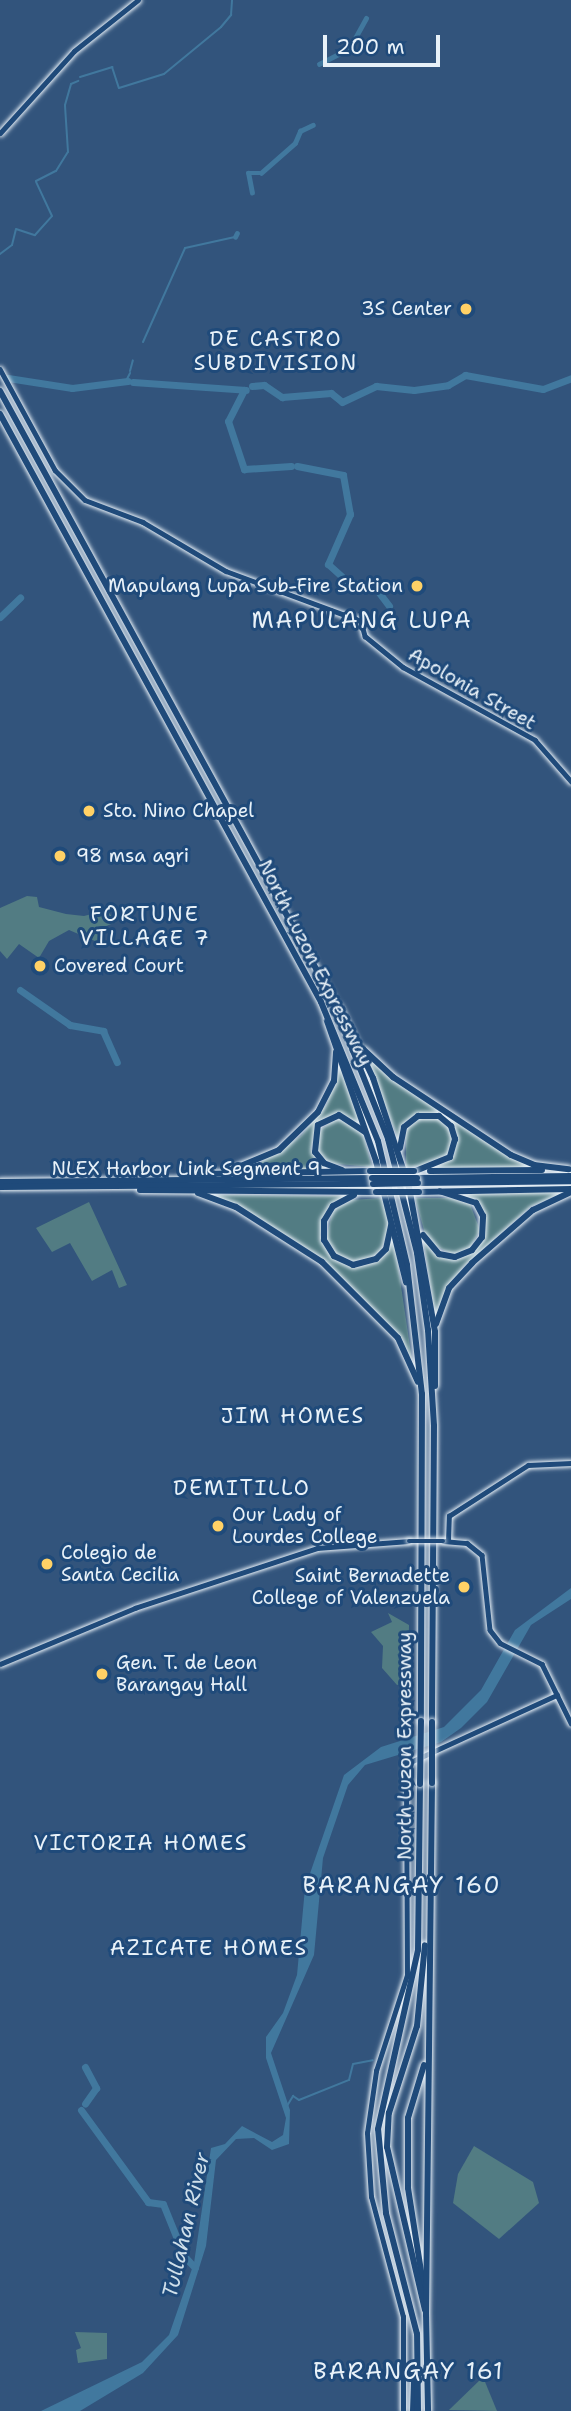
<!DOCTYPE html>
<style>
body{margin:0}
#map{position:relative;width:571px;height:2411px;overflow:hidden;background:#32547c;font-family:"Shantell Sans",sans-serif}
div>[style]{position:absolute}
.green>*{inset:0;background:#527c83}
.water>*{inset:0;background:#41789e}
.stream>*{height:2px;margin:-1px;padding:0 1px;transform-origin:1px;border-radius:1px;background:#41789e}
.canal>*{height:4.5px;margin:-2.25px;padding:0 2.25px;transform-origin:2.25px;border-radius:2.25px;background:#41789e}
.river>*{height:7px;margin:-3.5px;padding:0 3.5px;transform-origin:3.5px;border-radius:3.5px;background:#41789e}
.roads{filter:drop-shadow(0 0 2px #e8f1f8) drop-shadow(0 0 2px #e8f1f8)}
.secondary>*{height:4.5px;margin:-2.25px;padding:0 2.25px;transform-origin:2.25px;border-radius:2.25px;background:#1f4a7a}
.primary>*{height:5px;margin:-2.5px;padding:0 2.5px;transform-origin:2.5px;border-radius:2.5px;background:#1f4a7a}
.highway>*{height:6px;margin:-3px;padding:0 3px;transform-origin:3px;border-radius:3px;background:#1f4a7a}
.bridges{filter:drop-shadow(0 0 2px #e8f1f8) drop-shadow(0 0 2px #e8f1f8)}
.secondary-bridge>*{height:4.5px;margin:-2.25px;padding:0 2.25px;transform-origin:2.25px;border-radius:2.25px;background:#1f4a7a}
.highway-bridge>*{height:6px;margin:-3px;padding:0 3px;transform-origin:3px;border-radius:3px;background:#1f4a7a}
.dots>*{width:19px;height:19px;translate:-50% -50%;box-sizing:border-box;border:4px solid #1f4a7a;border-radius:50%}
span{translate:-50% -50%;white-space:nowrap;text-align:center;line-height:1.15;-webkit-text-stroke:6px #1f4a7a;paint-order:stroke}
.poi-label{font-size:19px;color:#e8f1f8}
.right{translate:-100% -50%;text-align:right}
.left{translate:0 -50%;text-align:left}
.street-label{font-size:19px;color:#e8f1f8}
.neighbourhood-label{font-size:21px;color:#e8f1f8;letter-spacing:2px}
.water-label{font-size:21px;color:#cfdfea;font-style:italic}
.quarter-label{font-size:23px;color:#e8f1f8;letter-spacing:2px}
.scale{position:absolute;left:323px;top:35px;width:117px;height:32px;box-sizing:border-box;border:4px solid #e8f1f8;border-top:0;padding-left:9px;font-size:21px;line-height:24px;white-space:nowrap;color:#e8f1f8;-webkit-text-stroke:5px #1f4a7a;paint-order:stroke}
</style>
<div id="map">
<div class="green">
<div style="clip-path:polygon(27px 896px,37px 897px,39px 907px,66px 914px,84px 916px,107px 910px,116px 922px,104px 927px,102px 944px,69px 930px,49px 941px,39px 958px,19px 944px,7px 959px,0 951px,0 908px)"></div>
<div style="clip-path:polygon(366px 1057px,513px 1159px,540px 1169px,430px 1170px,454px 1154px,456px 1135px,433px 1113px,424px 1113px,403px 1126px,398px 1138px)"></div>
<div style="clip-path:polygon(341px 1064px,363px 1127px,338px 1114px,315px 1127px,311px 1150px,326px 1170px,249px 1170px,301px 1136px,327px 1104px)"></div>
<div style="clip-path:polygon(419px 1118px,438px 1118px,448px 1126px,453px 1135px,448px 1157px,430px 1166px,406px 1167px,406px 1128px)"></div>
<div style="clip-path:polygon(334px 1120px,347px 1120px,363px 1134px,372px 1167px,326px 1163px,317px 1149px,320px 1130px)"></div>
<div style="clip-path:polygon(568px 1190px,530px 1207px,463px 1267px,435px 1315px,423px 1238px,439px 1255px,461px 1258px,473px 1251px,485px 1229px,477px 1203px,454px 1193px)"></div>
<div style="clip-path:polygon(215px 1195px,345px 1196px,326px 1211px,320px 1235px,332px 1258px,353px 1267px,377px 1261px,388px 1250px,393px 1232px,412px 1360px,399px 1337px,323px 1261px)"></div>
<div style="clip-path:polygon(383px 1198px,389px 1224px,382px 1249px,371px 1259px,352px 1262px,338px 1256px,326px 1240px,333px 1209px,350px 1200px)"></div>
<div style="clip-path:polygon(415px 1198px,450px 1198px,470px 1204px,480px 1230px,470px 1248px,453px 1255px,427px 1241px)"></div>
<div style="clip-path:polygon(89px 1202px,127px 1285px,119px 1288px,112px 1270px,92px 1281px,70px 1243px,52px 1252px,36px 1228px)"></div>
<div style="clip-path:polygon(388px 1613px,409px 1625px,408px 1683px,397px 1685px,382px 1668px,383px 1646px,371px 1632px,392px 1622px)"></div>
<div style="clip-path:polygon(474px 2146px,533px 2182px,539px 2203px,499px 2239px,453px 2203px,458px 2174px)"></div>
<div style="clip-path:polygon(75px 2332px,107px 2333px,107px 2359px,78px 2363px,76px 2350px,81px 2348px)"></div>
<div style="clip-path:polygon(483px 2377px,497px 2411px,449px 2410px)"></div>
</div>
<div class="water">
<div style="clip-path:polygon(571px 1588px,571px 1599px,531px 1625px,487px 1702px,461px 1728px,441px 1742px,365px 1765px,348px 1785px,323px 1858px,314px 1955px,271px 2053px,290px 2110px,289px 2144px,272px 2150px,254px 2138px,236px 2139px,216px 2160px,206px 2246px,178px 2335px,143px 2373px,80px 2411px,41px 2411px,142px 2362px,169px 2335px,194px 2263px,211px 2148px,225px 2144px,242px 2126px,272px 2142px,283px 2135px,286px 2118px,266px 2058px,266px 2037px,283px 2013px,297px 1975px,305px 1888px,344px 1775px,381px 1747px,444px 1727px,481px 1690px,515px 1630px)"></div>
</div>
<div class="stream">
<div style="left:80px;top:77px;width:34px;rotate:-17deg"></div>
<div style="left:112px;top:67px;width:22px;rotate:72deg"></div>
<div style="left:119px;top:88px;width:47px;rotate:-17.3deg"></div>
<div style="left:164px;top:74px;width:74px;rotate:-39.5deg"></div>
<div style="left:221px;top:27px;width:16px;rotate:-50deg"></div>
<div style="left:231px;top:15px;width:15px;rotate:-86deg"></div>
<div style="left:0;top:254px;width:15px;rotate:-37deg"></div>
<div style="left:12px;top:245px;width:16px;rotate:-76deg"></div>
<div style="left:16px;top:229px;width:20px;rotate:18deg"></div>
<div style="left:35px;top:235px;width:25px;rotate:-48deg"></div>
<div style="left:52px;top:216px;width:38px;rotate:-115deg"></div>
<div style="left:36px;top:181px;width:22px;rotate:-27deg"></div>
<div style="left:56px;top:171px;width:22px;rotate:-58deg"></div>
<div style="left:68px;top:152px;width:47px;rotate:-93.7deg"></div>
<div style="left:65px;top:105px;width:22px;rotate:-74deg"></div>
<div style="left:71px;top:84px;width:8px;rotate:-23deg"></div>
<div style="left:143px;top:342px;width:103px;rotate:-65.9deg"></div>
<div style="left:185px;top:248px;width:51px;rotate:-12.4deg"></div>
<div style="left:130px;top:371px;width:11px;rotate:-75deg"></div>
<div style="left:126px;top:381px;width:9px;rotate:-63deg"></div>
<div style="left:287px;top:2106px;width:12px;rotate:-59deg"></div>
<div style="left:293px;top:2096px;width:7px;rotate:34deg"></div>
<div style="left:299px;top:2100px;width:54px;rotate:-21.8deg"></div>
<div style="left:349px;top:2080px;width:16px;rotate:-76deg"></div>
<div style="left:353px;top:2064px;width:20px;rotate:-11deg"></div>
</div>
<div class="canal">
<div style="left:319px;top:64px;width:34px;rotate:-27deg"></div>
<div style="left:349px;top:49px;width:35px;rotate:-61deg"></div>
<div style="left:252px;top:193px;width:20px;rotate:-101deg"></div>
<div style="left:248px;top:173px;width:13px"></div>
<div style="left:261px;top:173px;width:45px;rotate:-41.4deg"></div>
<div style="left:295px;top:143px;width:13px;rotate:-67deg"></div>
<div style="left:300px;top:131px;width:14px;rotate:-25deg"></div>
<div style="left:235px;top:237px;width:4px;rotate:-63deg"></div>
</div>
<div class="river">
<div style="left:8px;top:378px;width:65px;rotate:8.9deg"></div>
<div style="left:72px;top:388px;width:56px;rotate:-7.1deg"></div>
<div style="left:133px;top:382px;width:113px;rotate:4deg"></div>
<div style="left:252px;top:386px;width:12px;rotate:-5deg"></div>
<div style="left:264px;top:385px;width:22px;rotate:34deg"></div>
<div style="left:282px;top:397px;width:49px;rotate:-4.7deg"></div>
<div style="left:331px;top:393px;width:14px;rotate:39deg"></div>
<div style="left:342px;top:402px;width:38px;rotate:-25deg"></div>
<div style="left:376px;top:386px;width:38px;rotate:6deg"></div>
<div style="left:414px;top:390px;width:34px;rotate:-8deg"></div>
<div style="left:448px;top:385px;width:20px;rotate:-30deg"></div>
<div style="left:465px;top:375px;width:79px;rotate:10.2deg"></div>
<div style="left:543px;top:389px;width:30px;rotate:-21deg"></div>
<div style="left:244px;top:390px;width:35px;rotate:117deg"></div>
<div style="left:228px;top:421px;width:51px;rotate:71.6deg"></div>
<div style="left:244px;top:469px;width:47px;rotate:-3.7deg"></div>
<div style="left:297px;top:466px;width:47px;rotate:11.1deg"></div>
<div style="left:343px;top:475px;width:40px;rotate:80deg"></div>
<div style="left:350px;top:514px;width:55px;rotate:113.7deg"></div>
<div style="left:328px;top:564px;width:24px;rotate:42deg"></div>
<div style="left:346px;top:580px;width:33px;rotate:18deg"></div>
<div style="left:377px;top:590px;width:20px;rotate:53deg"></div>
<div style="left:0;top:617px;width:28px;rotate:-44deg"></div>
<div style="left:20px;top:990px;width:61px;rotate:35deg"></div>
<div style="left:70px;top:1025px;width:34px;rotate:10deg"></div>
<div style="left:103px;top:1031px;width:34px;rotate:66deg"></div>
<div style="left:85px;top:2067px;width:24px;rotate:62deg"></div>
<div style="left:96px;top:2088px;width:19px;rotate:125deg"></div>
<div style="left:81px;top:2110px;width:114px;rotate:53.9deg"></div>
<div style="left:148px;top:2202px;width:15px;rotate:8deg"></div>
<div style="left:163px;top:2204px;width:56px;rotate:68deg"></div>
<div style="left:184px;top:2256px;width:16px;rotate:47deg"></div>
</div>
<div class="roads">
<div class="secondary">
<div style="left:0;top:369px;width:115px;rotate:61.4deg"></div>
<div style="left:55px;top:470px;width:42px;rotate:45deg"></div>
<div style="left:85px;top:500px;width:62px;rotate:20.8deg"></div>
<div style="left:143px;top:522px;width:96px;rotate:30.6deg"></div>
<div style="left:226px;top:571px;width:144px;rotate:20.3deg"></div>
<div style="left:361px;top:621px;width:16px;rotate:75deg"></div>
<div style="left:365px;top:636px;width:49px;rotate:39.2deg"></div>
<div style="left:403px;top:667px;width:151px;rotate:28.9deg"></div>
<div style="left:535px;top:740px;width:55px;rotate:48.7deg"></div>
<div style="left:443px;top:1541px;width:24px;rotate:5deg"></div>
<div style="left:467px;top:1543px;width:19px;rotate:39deg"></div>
<div style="left:482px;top:1555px;width:75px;rotate:83.9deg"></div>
<div style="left:490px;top:1630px;width:16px;rotate:52deg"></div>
<div style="left:500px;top:1643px;width:47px;rotate:26.6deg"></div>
<div style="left:542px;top:1664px;width:66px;rotate:63.8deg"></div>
<div style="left:448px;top:1541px;width:25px;rotate:-88deg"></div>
<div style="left:449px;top:1516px;width:94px;rotate:-32.8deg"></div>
<div style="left:528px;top:1465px;width:43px;rotate:-2.7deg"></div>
<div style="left:0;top:1664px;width:146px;rotate:-22.5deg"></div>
<div style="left:135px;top:1608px;width:192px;rotate:-18.2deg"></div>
<div style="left:317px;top:1548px;width:92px;rotate:-4.4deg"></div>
<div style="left:403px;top:2411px;width:94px;rotate:-90deg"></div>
<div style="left:403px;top:2317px;width:124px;rotate:-104.9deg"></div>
<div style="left:371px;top:2197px;width:64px;rotate:-93.6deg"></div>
<div style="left:367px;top:2133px;width:63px;rotate:-81.7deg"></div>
<div style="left:376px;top:2071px;width:101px;rotate:-72.1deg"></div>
<div style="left:407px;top:1975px;width:211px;rotate:-90.3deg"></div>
<div style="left:406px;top:1764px;width:166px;rotate:-24.6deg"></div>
</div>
<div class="primary">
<div style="left:0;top:133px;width:110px;rotate:-47.9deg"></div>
<div style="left:74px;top:51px;width:82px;rotate:-38.6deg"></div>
</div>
<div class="highway">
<div style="left:0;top:391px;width:692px;rotate:61.32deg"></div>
<div style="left:332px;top:998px;width:152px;rotate:68.3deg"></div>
<div style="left:388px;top:1139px;width:118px;rotate:75.7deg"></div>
<div style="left:417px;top:1253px;width:78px;rotate:81.9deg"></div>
<div style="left:428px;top:1330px;width:96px;rotate:86.4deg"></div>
<div style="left:434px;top:1426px;width:296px;rotate:90.4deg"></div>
<div style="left:0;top:414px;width:670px;rotate:61.37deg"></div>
<div style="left:321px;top:1002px;width:150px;rotate:67.7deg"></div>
<div style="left:378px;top:1141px;width:127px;rotate:76.8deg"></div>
<div style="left:407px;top:1265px;width:130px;rotate:83.4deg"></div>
<div style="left:422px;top:1394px;width:327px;rotate:90.2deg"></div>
<div style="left:339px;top:1007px;width:79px;rotate:64.4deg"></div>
<div style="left:373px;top:1078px;width:115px;rotate:71.7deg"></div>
<div style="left:409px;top:1187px;width:147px;rotate:79.8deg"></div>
<div style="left:435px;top:1332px;width:54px;rotate:90deg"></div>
<div style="left:327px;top:1021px;width:148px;rotate:70.7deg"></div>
<div style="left:376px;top:1161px;width:125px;rotate:76.1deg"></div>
<div style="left:364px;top:1050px;width:40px;rotate:43deg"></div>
<div style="left:393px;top:1077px;width:141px;rotate:33.5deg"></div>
<div style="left:511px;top:1155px;width:25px;rotate:23deg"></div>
<div style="left:534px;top:1165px;width:35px;rotate:7deg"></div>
<div style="left:400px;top:1148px;width:21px;rotate:-79deg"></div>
<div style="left:404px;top:1127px;width:18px;rotate:-38deg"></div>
<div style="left:418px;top:1116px;width:21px"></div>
<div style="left:439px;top:1116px;width:16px;rotate:40deg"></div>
<div style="left:451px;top:1126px;width:14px;rotate:73deg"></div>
<div style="left:455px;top:1139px;width:19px;rotate:106deg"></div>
<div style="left:450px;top:1157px;width:38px;rotate:158deg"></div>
<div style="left:231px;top:1170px;width:52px;rotate:-22.6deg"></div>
<div style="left:279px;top:1150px;width:54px;rotate:-44.3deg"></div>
<div style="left:318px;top:1112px;width:35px;rotate:-63deg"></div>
<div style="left:334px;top:1081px;width:29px;rotate:-86deg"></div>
<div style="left:342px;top:1170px;width:19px;rotate:-159deg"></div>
<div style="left:324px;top:1163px;width:14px;rotate:-129deg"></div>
<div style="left:315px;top:1152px;width:27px;rotate:-84deg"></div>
<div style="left:318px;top:1125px;width:23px;rotate:-25deg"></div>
<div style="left:339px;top:1115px;width:31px;rotate:33deg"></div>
<div style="left:430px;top:1171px;width:112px;rotate:-0.5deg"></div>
<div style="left:200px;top:1174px;width:170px;rotate:-1deg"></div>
<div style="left:417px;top:1178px;width:154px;rotate:-0.7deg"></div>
<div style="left:0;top:1182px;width:372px;rotate:-0.6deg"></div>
<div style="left:418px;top:1183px;width:153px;rotate:-0.7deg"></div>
<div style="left:0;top:1187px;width:373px;rotate:-0.5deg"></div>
<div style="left:140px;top:1190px;width:236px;rotate:0.5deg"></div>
<div style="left:419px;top:1192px;width:152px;rotate:-1.1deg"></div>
<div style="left:198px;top:1193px;width:40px;rotate:20.2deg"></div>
<div style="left:236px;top:1207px;width:102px;rotate:32.6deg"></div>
<div style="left:322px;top:1262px;width:107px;rotate:45deg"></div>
<div style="left:398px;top:1338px;width:48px;rotate:65.6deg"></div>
<div style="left:354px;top:1195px;width:24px;rotate:152deg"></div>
<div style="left:333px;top:1206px;width:17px;rotate:121deg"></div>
<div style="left:324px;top:1221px;width:19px;rotate:90deg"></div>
<div style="left:324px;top:1240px;width:19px;rotate:58deg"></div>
<div style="left:334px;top:1256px;width:21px;rotate:25deg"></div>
<div style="left:353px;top:1265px;width:24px;rotate:-15deg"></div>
<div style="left:376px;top:1259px;width:14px;rotate:-45deg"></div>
<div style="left:386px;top:1249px;width:25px;rotate:-78deg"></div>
<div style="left:423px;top:1235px;width:25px;rotate:50deg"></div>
<div style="left:439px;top:1254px;width:16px;rotate:11deg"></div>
<div style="left:455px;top:1257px;width:18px;rotate:-22deg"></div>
<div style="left:472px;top:1250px;width:16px;rotate:-52deg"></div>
<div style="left:482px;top:1237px;width:21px;rotate:-87deg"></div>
<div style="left:483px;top:1216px;width:15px;rotate:-118deg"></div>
<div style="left:476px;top:1203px;width:38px;rotate:-162deg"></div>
<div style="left:436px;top:1324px;width:38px;rotate:-70deg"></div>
<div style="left:449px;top:1288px;width:34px;rotate:-47deg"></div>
<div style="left:472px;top:1263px;width:81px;rotate:-41deg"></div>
<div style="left:533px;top:1210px;width:42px;rotate:-25.3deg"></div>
<div style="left:424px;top:2065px;width:55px;rotate:106.8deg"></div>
<div style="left:408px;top:2118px;width:70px;rotate:90deg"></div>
<div style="left:408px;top:2188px;width:109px;rotate:81.1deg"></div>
<div style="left:425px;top:2310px;width:167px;rotate:-103.1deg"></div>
<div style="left:387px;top:2147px;width:34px;rotate:-87deg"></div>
<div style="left:389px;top:2113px;width:91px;rotate:-72.2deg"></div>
<div style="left:417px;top:2026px;width:81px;rotate:-84.4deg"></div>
<div style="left:426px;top:2313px;width:98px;rotate:88.8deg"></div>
<div style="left:426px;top:2315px;width:532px;rotate:-89.35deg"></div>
<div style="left:413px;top:2411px;width:33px;rotate:-88deg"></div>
<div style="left:418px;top:2411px;width:77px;rotate:-90.7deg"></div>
<div style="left:417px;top:2334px;width:125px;rotate:-104.4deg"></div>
<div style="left:386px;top:2213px;width:84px;rotate:-95.4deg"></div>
<div style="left:378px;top:2129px;width:183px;rotate:-77.4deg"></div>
<div style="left:418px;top:1950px;width:166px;rotate:-89.3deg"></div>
</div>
</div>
<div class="bridges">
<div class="secondary-bridge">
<div style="left:409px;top:1541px;width:34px"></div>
</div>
<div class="highway-bridge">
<div style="left:370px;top:1171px;width:44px"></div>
<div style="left:372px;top:1178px;width:45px"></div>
<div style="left:373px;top:1184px;width:45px;rotate:-1.3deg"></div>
<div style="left:376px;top:1192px;width:43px"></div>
<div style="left:432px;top:1783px;width:61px;rotate:-90deg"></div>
<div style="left:420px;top:1784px;width:63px;rotate:-89.1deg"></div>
</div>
</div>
<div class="dots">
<div style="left:466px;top:309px;background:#ffd166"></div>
<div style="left:417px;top:586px;background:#ffd166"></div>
<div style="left:89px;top:811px;background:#ffd166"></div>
<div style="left:60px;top:856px;background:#ffd166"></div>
<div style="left:40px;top:966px;background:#ffd166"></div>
<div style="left:218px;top:1526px;background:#ffd166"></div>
<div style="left:47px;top:1564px;background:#ffd166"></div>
<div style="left:464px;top:1587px;background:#ffd166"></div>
<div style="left:102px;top:1674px;background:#ffd166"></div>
</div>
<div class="poi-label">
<span class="right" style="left:452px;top:309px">3S Center</span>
<span class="right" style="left:403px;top:586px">Mapulang Lupa Sub-Fire Station</span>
<span class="left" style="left:103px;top:811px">Sto. Nino Chapel</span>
<span class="left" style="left:76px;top:856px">98 msa agri</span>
<span class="left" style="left:54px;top:966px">Covered Court</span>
<span class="left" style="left:232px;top:1526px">Our Lady of<br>Lourdes College</span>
<span class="left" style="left:61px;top:1564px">Colegio de<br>Santa Cecilia</span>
<span class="right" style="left:450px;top:1587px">Saint Bernadette<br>College of Valenzuela</span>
<span class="left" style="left:116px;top:1674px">Gen. T. de Leon<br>Barangay Hall</span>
</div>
<div class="street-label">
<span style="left:472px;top:689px;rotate:30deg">Apolonia Street</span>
<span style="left:315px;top:963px;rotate:63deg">North Luzon Expressway</span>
<span style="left:186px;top:1169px">NLEX Harbor Link Segment 9</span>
<span style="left:405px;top:1746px;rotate:-90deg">North Luzon Expressway</span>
</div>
<div class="neighbourhood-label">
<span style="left:276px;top:351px">DE CASTRO<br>SUBDIVISION</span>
<span style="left:145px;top:926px">FORTUNE<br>VILLAGE 7</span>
<span style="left:293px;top:1416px">JIM HOMES</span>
<span style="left:242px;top:1488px">DEMITILLO</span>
<span style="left:141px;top:1843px">VICTORIA HOMES</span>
<span style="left:209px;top:1948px">AZICATE HOMES</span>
</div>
<div class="water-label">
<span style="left:186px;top:2225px;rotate:-77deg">Tullahan River</span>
</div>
<div class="quarter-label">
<span style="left:362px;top:620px">MAPULANG LUPA</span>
<span style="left:402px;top:1885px">BARANGAY 160</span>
<span style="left:409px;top:2371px">BARANGAY 161</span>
</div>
<div class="scale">200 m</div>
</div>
